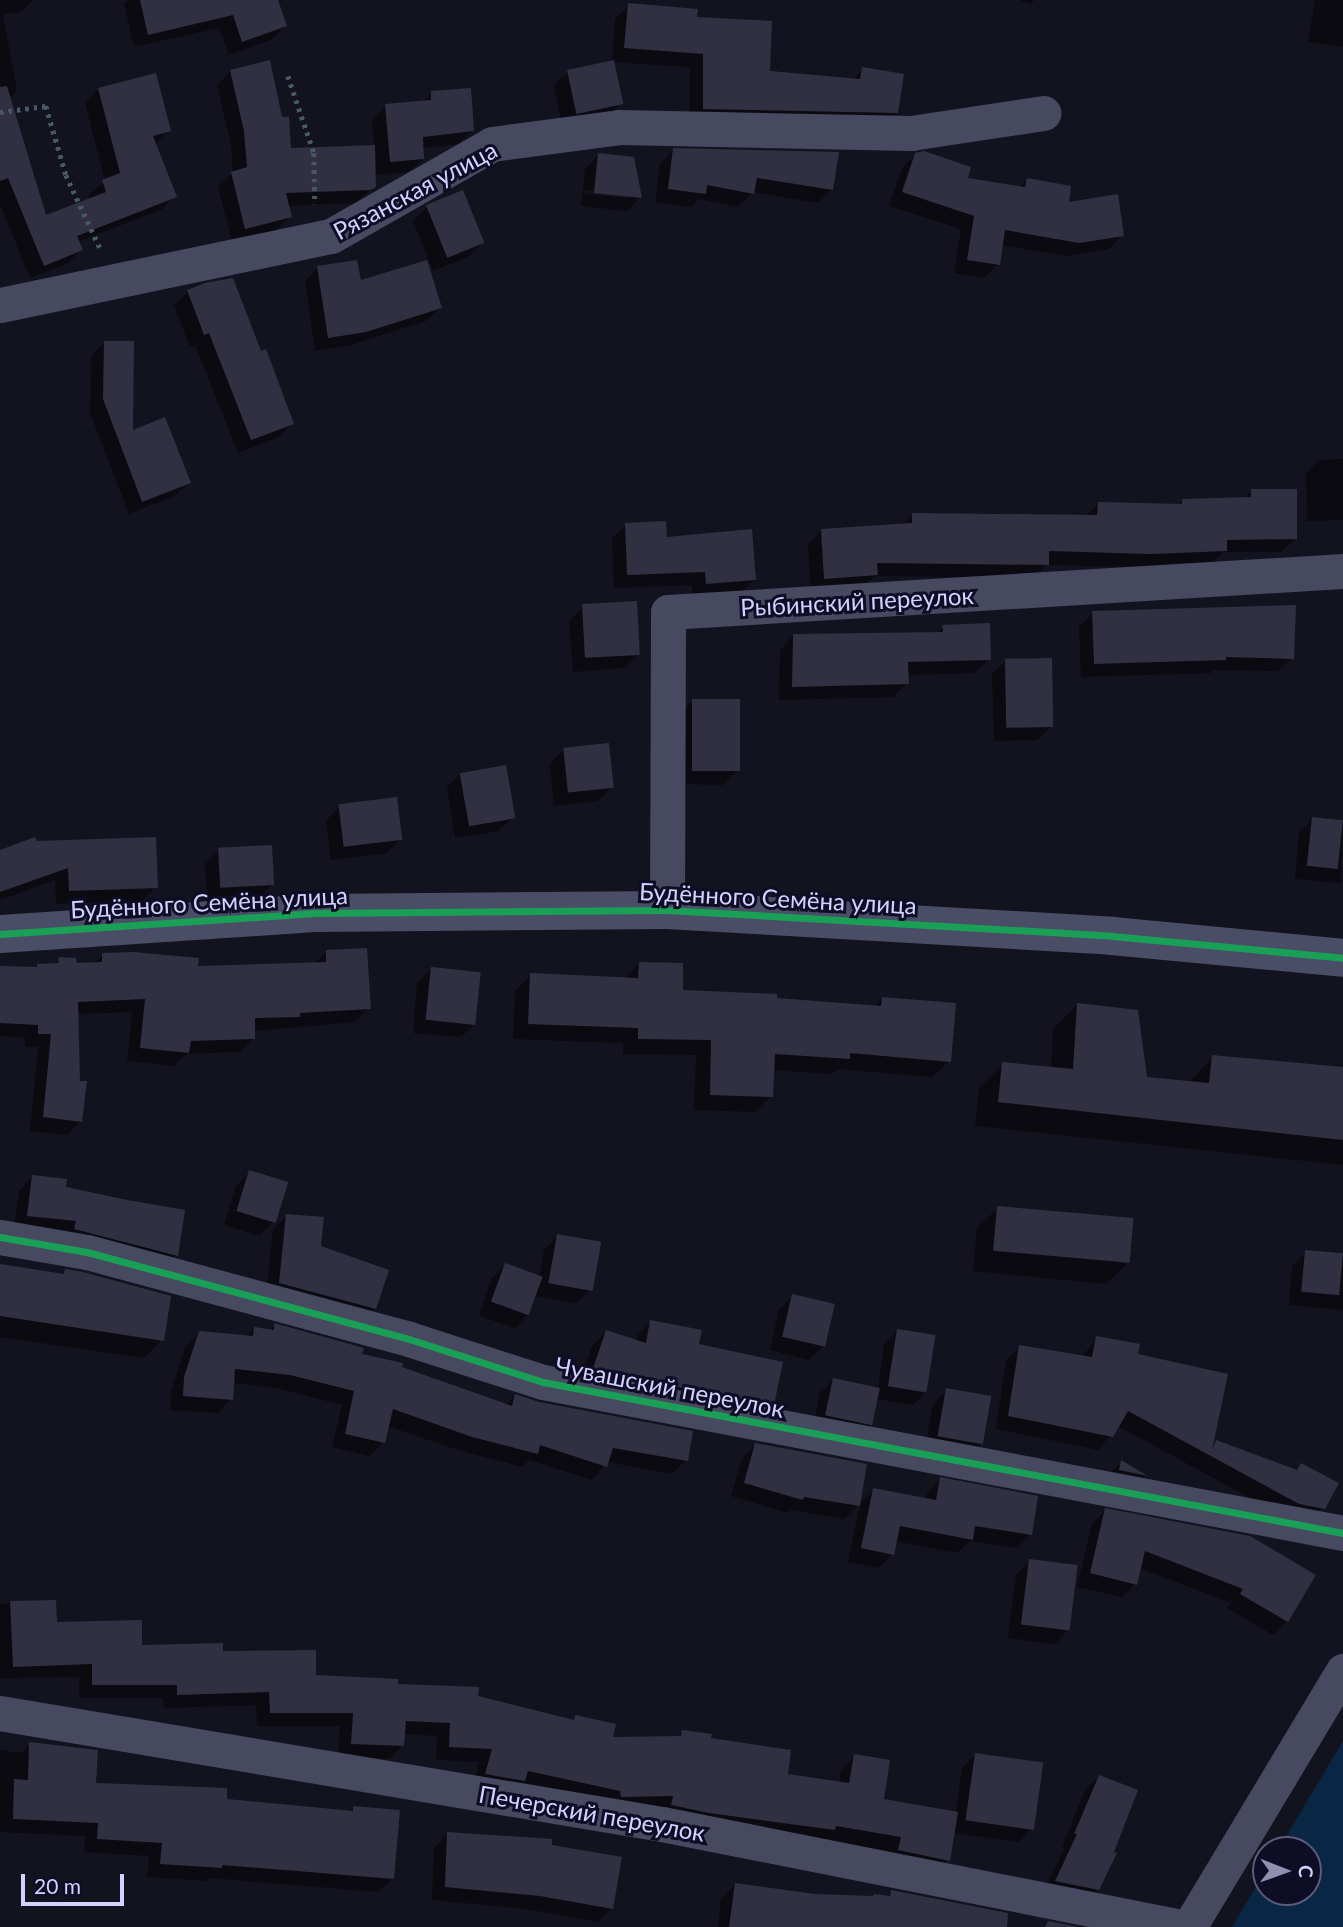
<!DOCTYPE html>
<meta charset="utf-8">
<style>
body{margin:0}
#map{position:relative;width:1343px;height:1927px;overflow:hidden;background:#13131f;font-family:Lato,sans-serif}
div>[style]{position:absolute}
.water>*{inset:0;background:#092645}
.shadow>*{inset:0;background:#0007}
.building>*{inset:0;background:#313042;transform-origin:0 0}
.path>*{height:4.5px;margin-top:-2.25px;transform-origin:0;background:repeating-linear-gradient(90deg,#465a65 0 3.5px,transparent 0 8.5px)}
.street>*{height:35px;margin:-17.5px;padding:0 17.5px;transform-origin:17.5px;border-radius:17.5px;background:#474960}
.secondary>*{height:38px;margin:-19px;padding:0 19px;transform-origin:19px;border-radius:19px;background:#4a4d66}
.cycleway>*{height:7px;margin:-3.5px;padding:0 3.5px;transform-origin:3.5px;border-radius:3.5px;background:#1a9f57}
span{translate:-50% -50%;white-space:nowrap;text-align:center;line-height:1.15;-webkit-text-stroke:6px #0e0d25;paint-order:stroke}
.street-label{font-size:24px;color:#d1d2ff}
.north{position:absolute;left:1252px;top:1836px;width:70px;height:70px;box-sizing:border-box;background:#0e0d25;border:2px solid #5c5c7c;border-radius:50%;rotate:91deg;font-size:19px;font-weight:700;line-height:28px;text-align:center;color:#d1d2ff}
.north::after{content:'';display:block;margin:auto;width:24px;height:32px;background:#8e8fb1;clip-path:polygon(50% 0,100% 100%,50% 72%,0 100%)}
.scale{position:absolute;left:21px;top:1874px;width:103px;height:32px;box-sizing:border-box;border:4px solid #d1d2ff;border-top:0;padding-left:9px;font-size:21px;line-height:24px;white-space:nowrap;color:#d1d2ff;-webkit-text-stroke:5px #0e0d25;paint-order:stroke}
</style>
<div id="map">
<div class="water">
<div style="clip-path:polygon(1343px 1741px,1343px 1927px,1232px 1927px,1266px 1870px,1266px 1892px,1308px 1892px,1308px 1850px,1278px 1850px)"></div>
</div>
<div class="shadow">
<div style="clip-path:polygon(0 0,33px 0,21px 12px,3px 14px,17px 91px,9px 99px,45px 218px,91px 200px,89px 195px,105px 181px,85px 103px,98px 89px,169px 130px,155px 144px,175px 196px,161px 210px,77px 242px,81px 250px,67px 264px,30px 278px,0 204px)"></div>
<div style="clip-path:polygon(128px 0,276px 0,285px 26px,271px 40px,229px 55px,219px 28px,134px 47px,124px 4px)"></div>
<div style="clip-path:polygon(1019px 0,1034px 0,1031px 4px)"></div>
<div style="clip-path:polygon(1315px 0,1343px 0,1343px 47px,1308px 42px)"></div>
<div style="clip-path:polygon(629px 5px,695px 19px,768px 73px,852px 80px,863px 69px,897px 112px,883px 126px,690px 122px,690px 67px,612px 62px,621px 103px,607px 117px,562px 125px,554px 85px,568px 72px,612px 62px,615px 19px)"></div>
<div style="clip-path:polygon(231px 71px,290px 150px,374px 147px,372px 120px,386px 106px,421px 103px,432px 93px,472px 131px,458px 144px,422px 148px,423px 159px,409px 172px,374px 175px,375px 186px,356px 203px,288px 206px,290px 216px,277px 230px,232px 241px,218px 187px,233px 173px,231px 145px,217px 85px)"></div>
<div style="clip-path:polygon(674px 150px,832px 189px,818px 203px,753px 192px,738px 207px,699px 199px,691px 207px,655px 202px,660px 164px)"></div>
<div style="clip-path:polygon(916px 154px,966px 179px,1019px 188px,1027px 180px,1122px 235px,1109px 249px,1066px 256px,1001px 245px,998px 264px,984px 278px,954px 273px,961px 229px,889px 206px,902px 168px)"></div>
<div style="clip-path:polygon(evenodd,598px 155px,640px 197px,627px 211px,581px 206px,585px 169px,598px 155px,585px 190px,626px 194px,626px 198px,585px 194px,585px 190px)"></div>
<div style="clip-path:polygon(427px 207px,482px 243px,468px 257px,433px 271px,413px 221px)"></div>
<div style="clip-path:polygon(318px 267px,359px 282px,440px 308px,426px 321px,351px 345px,315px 351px,305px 281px)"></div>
<div style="clip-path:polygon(188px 292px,260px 353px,292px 423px,279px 437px,238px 453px,195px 345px,190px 347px,174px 305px)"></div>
<div style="clip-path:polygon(104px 343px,131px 432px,189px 483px,175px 496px,129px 514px,90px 413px,91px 356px)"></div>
<div style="clip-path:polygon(1343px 459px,1343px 520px,1307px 521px,1306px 474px,1319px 460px)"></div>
<div style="clip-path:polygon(1252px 491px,1295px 538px,1281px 552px,1223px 552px,1211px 564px,1136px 567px,1046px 565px,1033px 578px,874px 576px,862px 588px,811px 591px,808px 545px,821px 531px,902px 525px,913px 514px,1085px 517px,1098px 504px,1177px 506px,1182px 501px,1244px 499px)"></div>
<div style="clip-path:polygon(626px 525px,665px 538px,754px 580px,740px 593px,693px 597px,692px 585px,614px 588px,612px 538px)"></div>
<div style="clip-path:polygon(583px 607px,639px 654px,625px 668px,573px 672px,569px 621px)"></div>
<div style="clip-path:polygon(1093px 613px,1292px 658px,1278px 671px,1214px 670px,1211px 673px,1081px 677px,1079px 627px)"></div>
<div style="clip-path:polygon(943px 627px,989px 659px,975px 673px,907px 675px,907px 683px,893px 697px,779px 700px,780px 650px,793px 636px,937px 634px)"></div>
<div style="clip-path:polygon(1006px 661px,1051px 727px,1037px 740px,994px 741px,992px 674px)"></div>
<div style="clip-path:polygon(692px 701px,737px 771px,723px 785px,678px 784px,679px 714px)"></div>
<div style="clip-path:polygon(563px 750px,612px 787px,598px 801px,554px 806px,550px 764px)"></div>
<div style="clip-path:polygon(461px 773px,513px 817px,499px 831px,455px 838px,447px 787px)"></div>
<div style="clip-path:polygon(339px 807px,400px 839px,387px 853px,331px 860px,326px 821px)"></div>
<div style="clip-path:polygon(1313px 819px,1343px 821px,1341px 883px,1295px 879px,1299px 832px)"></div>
<div style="clip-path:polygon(35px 843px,156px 887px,142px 901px,56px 904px,55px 880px,0 900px,0 851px)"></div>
<div style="clip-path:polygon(219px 850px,272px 884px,259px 898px,207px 901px,205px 864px)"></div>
<div style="clip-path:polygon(326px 952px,369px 1008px,355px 1022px,253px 1031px,254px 1038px,240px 1052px,186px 1054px,174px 1066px,127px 1061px,132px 1012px,76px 1014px,81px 1121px,67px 1135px,30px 1131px,38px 1047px,25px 1047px,25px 1038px,0 1036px,0 967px,34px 969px,37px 965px,54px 965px,60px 959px,75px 964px,94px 964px,103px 955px,196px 968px,314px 964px)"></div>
<div style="clip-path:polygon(639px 964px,681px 992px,874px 1007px,882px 998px,949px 1061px,933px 1077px,838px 1069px,832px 1074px,772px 1070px,771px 1096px,755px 1112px,694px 1110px,696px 1055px,623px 1054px,623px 1043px,513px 1039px,515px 991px,531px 975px,624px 979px)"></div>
<div style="clip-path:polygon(431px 969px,475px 1024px,461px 1037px,413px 1033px,417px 983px)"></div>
<div style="clip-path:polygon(1077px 1005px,1146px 1078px,1189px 1083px,1213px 1056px,1343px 1069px,1343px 1165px,975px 1126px,979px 1088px,1003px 1064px,1051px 1069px,1053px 1029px)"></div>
<div style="clip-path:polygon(250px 1172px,273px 1222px,259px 1236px,224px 1225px,236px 1186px)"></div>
<div style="clip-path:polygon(32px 1177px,64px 1188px,176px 1255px,163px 1269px,14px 1229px,19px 1191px)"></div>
<div style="clip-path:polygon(998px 1208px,1127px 1264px,1106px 1284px,973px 1271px,977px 1228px)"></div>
<div style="clip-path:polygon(287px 1216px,375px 1308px,361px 1322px,266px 1296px,273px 1229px)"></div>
<div style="clip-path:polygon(558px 1236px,590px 1290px,576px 1304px,535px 1296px,529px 1314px,515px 1328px,479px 1316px,491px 1279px,505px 1265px,539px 1277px,544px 1250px)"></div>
<div style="clip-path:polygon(1306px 1252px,1343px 1255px,1343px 1310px,1289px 1305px,1292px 1266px)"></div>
<div style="clip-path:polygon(0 1266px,61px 1275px,66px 1271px,162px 1340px,144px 1358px,0 1337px)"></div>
<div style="clip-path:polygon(793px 1296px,823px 1346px,809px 1360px,770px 1350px,779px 1309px)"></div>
<div style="clip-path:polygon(651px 1322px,697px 1345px,772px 1404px,759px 1418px,579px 1384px,592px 1346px,606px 1332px,636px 1342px,637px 1336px)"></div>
<div style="clip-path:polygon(275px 1325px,505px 1406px,515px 1396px,686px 1460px,672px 1474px,607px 1462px,592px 1480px,529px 1460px,522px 1467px,458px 1450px,387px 1426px,384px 1442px,370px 1456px,332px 1447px,342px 1405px,276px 1388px,233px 1383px,231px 1399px,218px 1413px,170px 1410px,171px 1392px,185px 1347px,199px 1333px,246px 1337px,254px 1329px,270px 1331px)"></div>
<div style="clip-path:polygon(898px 1330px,926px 1391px,913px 1405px,876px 1399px,871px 1423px,857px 1437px,813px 1428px,820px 1393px,834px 1379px,878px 1389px,884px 1344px)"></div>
<div style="clip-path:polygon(1097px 1338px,1136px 1356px,1210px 1449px,1217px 1442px,1295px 1471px,1301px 1465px,1323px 1508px,1309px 1522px,1285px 1517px,1118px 1426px,1098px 1450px,996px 1429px,1006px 1360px,1020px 1347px,1082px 1357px)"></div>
<div style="clip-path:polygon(947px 1390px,981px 1444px,967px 1457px,925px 1449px,933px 1404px)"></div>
<div style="clip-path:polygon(756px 1444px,858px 1505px,844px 1519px,791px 1510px,788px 1513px,731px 1496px,742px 1458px)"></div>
<div style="clip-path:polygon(1122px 1462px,1145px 1476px,1133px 1489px,1108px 1475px)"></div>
<div style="clip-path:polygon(941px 1479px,1031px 1534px,1017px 1548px,970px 1541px,957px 1553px,895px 1541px,892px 1554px,879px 1568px,848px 1562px,860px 1503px,874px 1490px,926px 1500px,927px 1493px)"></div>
<div style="clip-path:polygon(1105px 1510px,1249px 1538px,1287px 1621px,1273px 1635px,1227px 1608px,1231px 1603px,1139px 1568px,1136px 1584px,1122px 1597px,1077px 1587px,1092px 1524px)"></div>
<div style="clip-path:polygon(1030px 1561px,1068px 1630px,1055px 1644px,1008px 1638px,1016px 1575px)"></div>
<div style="clip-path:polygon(54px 1602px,55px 1623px,140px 1647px,221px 1653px,314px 1677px,476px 1698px,572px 1721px,576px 1717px,611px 1738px,677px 1738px,683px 1732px,709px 1740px,786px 1775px,839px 1783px,841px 1770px,855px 1756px,882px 1800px,956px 1813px,962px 1768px,976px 1754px,1032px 1828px,1019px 1842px,953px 1833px,948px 1860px,935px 1873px,886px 1864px,888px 1851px,473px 1787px,479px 1762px,436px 1760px,437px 1736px,404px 1734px,403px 1745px,389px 1759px,338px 1757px,340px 1726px,257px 1726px,256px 1705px,164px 1708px,163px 1698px,79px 1698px,79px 1677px,0 1678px,0 1604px)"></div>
<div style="clip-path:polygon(30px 1744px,94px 1785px,349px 1812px,354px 1808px,393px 1878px,379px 1892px,210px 1878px,206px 1881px,147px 1877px,149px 1856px,84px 1852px,85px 1836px,0 1832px,0 1750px,21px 1753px)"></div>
<div style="clip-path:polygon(1099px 1777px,1098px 1889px,1084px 1903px,1042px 1894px,1065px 1848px,1062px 1847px,1085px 1790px)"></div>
<div style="clip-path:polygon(447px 1834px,550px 1846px,612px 1908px,598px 1922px,526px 1909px,432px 1900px,434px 1848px)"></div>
<div style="clip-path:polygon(735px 1885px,814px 1895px,886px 1897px,892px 1892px,988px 1927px,718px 1927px,721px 1899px)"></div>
</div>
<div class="building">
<div style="clip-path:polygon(140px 0,278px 0,287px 26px,242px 42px,233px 15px,148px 35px)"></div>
<div style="clip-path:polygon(628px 3px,698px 9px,697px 17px,772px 21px,770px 71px,860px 79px,862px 67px,904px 74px,898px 113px,703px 109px,703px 54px,624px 48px)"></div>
<div style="clip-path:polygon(270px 60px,282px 117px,289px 117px,291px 148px,375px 145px,376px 187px,371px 190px,286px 193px,292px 217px,245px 229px,231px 172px,247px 167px,244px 131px,230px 70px)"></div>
<div style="left:614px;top:60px;width:45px;height:48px;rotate:78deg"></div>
<div style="clip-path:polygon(156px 73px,171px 131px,153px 136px,177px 197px,77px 236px,83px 250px,44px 266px,8px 178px,0 181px,0 87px,7px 86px,46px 215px,106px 192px,102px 180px,120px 173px,98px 88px)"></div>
<div style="clip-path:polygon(471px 88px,474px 131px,423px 137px,424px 159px,390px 162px,385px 104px,431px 100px,431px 91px)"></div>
<div style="clip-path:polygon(673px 148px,839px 152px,833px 190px,757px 178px,754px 194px,707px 185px,706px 194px,668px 189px)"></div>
<div style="clip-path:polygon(924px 151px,971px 167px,968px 178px,1025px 187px,1027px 178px,1071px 186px,1069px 202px,1118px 194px,1124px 236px,1079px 243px,1005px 230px,1000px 265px,967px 260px,974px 216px,902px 192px,915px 153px)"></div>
<div style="clip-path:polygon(598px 153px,634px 157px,642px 198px,594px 193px)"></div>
<div style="left:463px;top:190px;width:57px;height:40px;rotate:68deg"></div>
<div style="clip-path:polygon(357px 260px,361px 280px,427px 260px,442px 308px,366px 332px,328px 338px,317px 266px)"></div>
<div style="clip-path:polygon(233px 278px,261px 351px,266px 349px,294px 424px,251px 440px,209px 333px,204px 335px,187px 290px,205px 283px)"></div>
<div style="clip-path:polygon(104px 341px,134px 341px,133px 430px,165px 417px,191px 483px,142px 502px,103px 399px)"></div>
<div style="clip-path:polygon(1251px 489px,1297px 489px,1297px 539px,1227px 540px,1227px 551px,1151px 554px,1049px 551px,1049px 565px,877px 563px,878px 575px,824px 579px,821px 529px,912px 523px,912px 513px,1097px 515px,1098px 502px,1182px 504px,1182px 499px,1251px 497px)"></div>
<div style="clip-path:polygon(666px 521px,667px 537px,752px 529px,756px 580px,706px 584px,705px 572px,627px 575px,625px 523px)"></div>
<div style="left:637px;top:601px;width:54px;height:55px;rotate:87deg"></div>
<div style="clip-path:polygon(1296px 605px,1294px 659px,1226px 657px,1226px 660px,1094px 664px,1092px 611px)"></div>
<div style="clip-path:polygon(990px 623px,991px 660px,908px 662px,909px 684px,792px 687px,793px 634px,943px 632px,942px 625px)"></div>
<div style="left:1052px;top:658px;width:69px;height:47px;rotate:89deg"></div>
<div style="left:692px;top:699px;width:48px;height:72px"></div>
<div style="left:609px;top:743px;width:45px;height:46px;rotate:84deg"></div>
<div style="left:506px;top:765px;width:54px;height:47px;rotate:80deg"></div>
<div style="left:397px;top:797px;width:43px;height:59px;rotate:83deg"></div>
<div style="left:1312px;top:817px;width:31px;height:49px;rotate:6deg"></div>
<div style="clip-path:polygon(35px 837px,37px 841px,156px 837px,158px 888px,69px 891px,68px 868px,0 892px,0 850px)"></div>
<div style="left:272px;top:845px;width:40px;height:54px;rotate:87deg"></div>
<div style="clip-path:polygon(367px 948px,371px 1009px,300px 1013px,300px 1017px,255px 1018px,255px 1039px,191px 1041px,189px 1053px,140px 1048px,145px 999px,78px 1002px,80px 1081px,87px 1081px,82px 1122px,43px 1117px,51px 1034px,38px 1034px,38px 1025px,0 1023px,0 966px,37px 967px,37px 964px,58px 963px,59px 957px,76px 958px,77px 963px,102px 962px,102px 953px,133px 952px,199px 958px,198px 966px,326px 962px,326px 950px)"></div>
<div style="clip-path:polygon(639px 962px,683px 963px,683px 990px,777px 994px,777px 998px,881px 1006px,882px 997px,956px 1003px,951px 1062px,850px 1053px,850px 1059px,775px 1054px,773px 1097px,710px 1095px,711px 1040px,638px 1039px,638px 1028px,528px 1024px,530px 973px,638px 978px)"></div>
<div style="left:431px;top:967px;width:50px;height:53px;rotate:6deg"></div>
<div style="clip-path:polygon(1077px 1003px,1138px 1010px,1147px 1077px,1209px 1083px,1212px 1055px,1343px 1067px,1343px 1140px,998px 1102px,1002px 1062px,1073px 1069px)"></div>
<div style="left:249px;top:1170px;width:41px;height:43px;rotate:17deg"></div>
<div style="clip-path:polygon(32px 1175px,67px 1179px,66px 1187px,127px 1200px,185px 1210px,178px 1256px,74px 1229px,76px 1221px,27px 1216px)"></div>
<div style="left:997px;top:1206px;width:137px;height:45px;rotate:5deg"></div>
<div style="clip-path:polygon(286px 1214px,324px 1217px,321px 1246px,389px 1270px,376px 1309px,279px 1283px)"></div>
<div style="left:557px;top:1234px;width:45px;height:50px;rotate:10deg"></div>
<div style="left:1305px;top:1250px;width:38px;height:42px;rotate:5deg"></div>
<div style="left:505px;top:1263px;width:40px;height:41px;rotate:20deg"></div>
<div style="clip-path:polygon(0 1264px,64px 1274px,65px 1269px,83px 1272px,171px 1296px,164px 1341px,0 1316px)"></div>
<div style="left:792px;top:1294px;width:44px;height:44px;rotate:13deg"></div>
<div style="clip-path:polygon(650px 1320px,702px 1330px,699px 1344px,783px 1362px,774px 1405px,592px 1371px,606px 1330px,646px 1343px)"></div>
<div style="clip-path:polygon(274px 1323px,364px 1348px,362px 1354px,403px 1363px,402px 1367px,512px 1406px,515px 1394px,539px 1402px,693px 1431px,688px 1461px,613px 1448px,607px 1467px,540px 1445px,538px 1454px,472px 1437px,393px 1409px,385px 1443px,345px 1434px,354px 1391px,290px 1375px,235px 1369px,233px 1400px,183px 1396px,184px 1377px,199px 1331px,253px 1336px,254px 1327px,274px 1330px)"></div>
<div style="left:897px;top:1329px;width:39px;height:58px;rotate:9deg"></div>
<div style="clip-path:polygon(1096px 1336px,1140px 1344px,1138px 1354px,1228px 1374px,1212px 1450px,1216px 1440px,1297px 1470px,1301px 1463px,1339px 1483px,1325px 1509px,1299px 1504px,1128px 1411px,1113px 1437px,1008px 1416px,1019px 1345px,1092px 1357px)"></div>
<div style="left:833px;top:1378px;width:48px;height:38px;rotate:12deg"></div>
<div style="left:946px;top:1388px;width:46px;height:49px;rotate:10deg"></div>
<div style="clip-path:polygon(755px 1443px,867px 1464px,860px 1506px,804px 1497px,803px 1500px,744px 1483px)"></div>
<div style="clip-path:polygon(1121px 1460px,1148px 1476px,1119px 1470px)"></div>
<div style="clip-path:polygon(940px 1477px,1038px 1496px,1032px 1535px,975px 1526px,973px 1540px,900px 1526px,894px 1555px,861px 1548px,873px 1488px,936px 1500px)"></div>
<div style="clip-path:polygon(1105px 1508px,1250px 1536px,1316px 1575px,1288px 1622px,1240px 1594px,1243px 1589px,1145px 1551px,1137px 1585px,1090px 1573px)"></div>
<div style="left:1029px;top:1559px;width:49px;height:66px;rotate:7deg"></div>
<div style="clip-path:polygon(56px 1600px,57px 1622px,142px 1620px,142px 1645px,223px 1643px,223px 1651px,316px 1650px,316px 1675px,398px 1679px,398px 1684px,479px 1687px,478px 1696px,574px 1720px,575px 1715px,616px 1724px,613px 1737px,681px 1736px,682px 1730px,712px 1734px,711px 1738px,791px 1750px,788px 1774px,849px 1783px,854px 1754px,890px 1760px,884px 1799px,958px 1812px,950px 1861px,898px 1850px,901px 1837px,836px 1826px,835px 1830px,709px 1813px,671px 1805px,673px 1796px,621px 1797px,620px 1791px,528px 1771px,525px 1781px,485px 1774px,492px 1749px,449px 1747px,450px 1723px,406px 1721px,404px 1746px,351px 1744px,353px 1713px,270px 1713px,269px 1692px,177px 1695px,177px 1685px,92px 1685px,92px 1664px,13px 1667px,10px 1601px)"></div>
<div style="clip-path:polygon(29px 1742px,98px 1750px,96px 1783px,227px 1788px,227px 1799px,353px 1811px,353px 1806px,400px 1810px,394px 1879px,222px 1865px,222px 1868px,160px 1864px,162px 1843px,97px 1839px,98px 1823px,13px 1819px,14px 1779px,28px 1780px)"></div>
<div style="left:975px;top:1753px;width:69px;height:68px;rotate:8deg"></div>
<div style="clip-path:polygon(1099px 1775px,1138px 1790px,1114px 1852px,1117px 1853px,1099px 1890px,1055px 1881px,1077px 1834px,1074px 1834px)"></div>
<div style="clip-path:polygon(447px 1832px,552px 1839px,552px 1845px,622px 1857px,613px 1909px,540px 1896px,445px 1887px)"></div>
<div style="clip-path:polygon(735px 1883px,815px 1894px,873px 1896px,874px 1894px,890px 1896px,891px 1890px,1008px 1913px,1007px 1927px,729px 1927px)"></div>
<div style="clip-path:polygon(1048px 1921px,1078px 1927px,1045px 1927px)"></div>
</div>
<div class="path">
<div style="left:288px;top:76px;width:81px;rotate:71.3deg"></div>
<div style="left:314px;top:153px;width:51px;rotate:88.9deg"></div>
<div style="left:0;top:112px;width:46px;rotate:-7.4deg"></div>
<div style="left:46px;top:106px;width:72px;rotate:73.8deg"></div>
<div style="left:66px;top:175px;width:81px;rotate:65deg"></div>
</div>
<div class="street">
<div style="left:0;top:305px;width:338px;rotate:-11.8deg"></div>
<div style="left:331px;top:236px;width:185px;rotate:-29.7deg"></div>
<div style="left:492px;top:144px;width:128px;rotate:-7.6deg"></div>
<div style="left:619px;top:127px;width:292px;rotate:1.2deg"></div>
<div style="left:911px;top:133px;width:134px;rotate:-8.6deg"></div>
<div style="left:667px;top:910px;width:298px;rotate:-89.8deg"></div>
<div style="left:668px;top:612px;width:676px;rotate:-3.48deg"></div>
<div style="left:0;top:1237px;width:88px;rotate:9.8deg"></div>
<div style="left:87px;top:1252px;width:334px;rotate:15.1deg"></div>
<div style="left:409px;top:1339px;width:141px;rotate:17.8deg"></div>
<div style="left:543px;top:1382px;width:814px;rotate:10.69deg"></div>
<div style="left:0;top:1713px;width:671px;rotate:9.52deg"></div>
<div style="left:662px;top:1824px;width:529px;rotate:11.22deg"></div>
<div style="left:1189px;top:1927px;width:299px;rotate:-59deg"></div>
</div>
<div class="secondary">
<div style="left:0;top:934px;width:319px;rotate:-3.8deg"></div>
<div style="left:318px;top:913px;width:349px;rotate:-0.5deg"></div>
<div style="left:667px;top:910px;width:446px;rotate:3.3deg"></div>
<div style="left:1112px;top:936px;width:232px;rotate:5.4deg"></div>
</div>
<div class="cycleway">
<div style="left:0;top:934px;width:319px;rotate:-3.8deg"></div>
<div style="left:318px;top:913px;width:349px;rotate:-0.5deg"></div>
<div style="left:667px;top:910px;width:446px;rotate:3.3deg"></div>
<div style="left:1112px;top:936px;width:232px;rotate:5.4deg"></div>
<div style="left:0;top:1237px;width:88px;rotate:9.8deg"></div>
<div style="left:87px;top:1252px;width:334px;rotate:15.1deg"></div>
<div style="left:409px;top:1339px;width:141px;rotate:17.8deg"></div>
<div style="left:543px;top:1382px;width:814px;rotate:10.69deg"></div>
</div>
<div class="street-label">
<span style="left:415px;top:190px;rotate:-28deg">Рязанская улица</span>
<span style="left:857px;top:601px;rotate:-3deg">Рыбинский переулок</span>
<span style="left:778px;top:898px;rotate:3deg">Будённого Семёна улица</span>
<span style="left:209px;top:902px;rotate:-3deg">Будённого Семёна улица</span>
<span style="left:670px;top:1387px;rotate:11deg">Чувашский переулок</span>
<span style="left:592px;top:1813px;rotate:10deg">Печерский переулок</span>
</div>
<div class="north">С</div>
<div class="scale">20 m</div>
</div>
